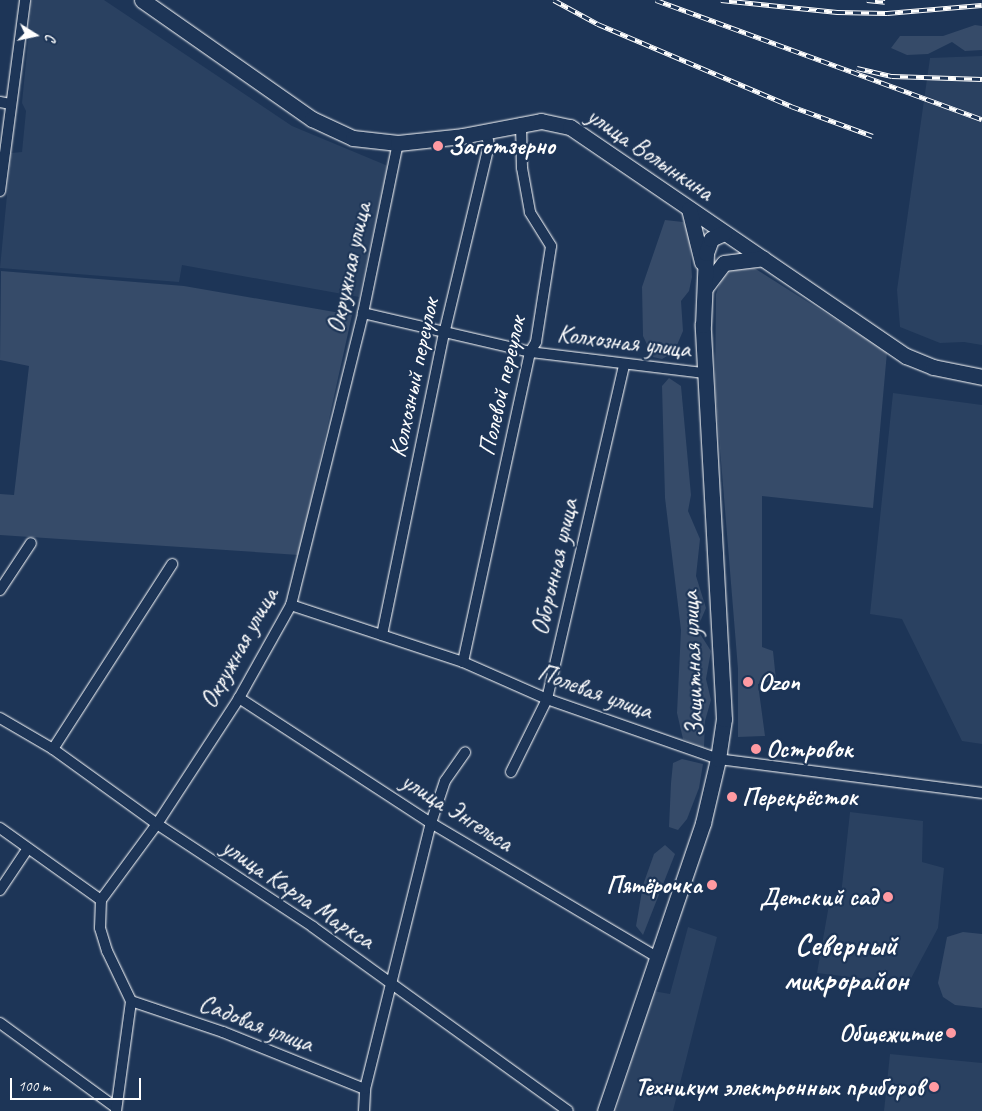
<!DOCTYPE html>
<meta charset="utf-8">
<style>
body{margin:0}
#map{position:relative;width:982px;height:1111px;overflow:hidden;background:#1d3557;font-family:Caveat,sans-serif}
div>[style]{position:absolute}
.built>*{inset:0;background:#2a4161}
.green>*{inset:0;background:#364b69}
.roads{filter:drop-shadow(0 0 1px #fff) drop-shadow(0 0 1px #fff)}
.street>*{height:10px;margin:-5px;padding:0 5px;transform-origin:5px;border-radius:5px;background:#1d3557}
.secondary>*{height:15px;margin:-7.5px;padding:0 7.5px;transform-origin:7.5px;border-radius:7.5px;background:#1d3557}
.rail>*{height:4.5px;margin-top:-2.25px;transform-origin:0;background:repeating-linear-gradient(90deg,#1d3557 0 8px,#fff 0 16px);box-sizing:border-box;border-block:1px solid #fff}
.dots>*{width:14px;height:14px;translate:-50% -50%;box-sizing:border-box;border:2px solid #1d3557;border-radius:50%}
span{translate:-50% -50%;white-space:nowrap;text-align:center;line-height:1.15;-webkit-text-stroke:4.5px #1d3557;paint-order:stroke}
.poi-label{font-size:25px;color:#fff;font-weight:700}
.left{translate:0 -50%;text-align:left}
.right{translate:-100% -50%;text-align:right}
.street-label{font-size:25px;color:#fff}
.district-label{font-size:30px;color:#fff;font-weight:700}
.north{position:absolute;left:10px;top:10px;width:50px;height:50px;-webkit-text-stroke:4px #1d3557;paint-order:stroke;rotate:100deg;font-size:14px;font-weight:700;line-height:20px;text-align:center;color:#fff}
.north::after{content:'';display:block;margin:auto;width:18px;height:22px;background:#fff;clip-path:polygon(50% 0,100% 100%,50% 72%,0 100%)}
.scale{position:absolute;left:10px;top:1078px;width:131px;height:22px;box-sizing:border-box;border:2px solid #fff;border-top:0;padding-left:6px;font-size:15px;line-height:18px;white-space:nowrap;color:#fff;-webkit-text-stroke:4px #1d3557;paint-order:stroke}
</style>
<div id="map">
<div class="built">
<div style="clip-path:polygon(32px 0,104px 0,292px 126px,388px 166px,359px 297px,182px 265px,179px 282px,0 268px,11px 153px,22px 152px,26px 111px,22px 103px)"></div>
<div style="clip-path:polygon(982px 56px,982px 345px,964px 342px,940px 343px,900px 327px,897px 290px,930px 58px)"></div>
<div style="clip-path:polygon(893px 393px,982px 405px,982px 744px,962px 741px,902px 619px,870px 614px)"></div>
<div style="clip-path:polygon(850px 812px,923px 821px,922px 862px,944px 868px,938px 928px,908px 984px,817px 973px,830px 899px,841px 895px)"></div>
<div style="clip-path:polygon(688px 927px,717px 937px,673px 1111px,616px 1111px,653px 991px,670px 994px)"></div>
<div style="clip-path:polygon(890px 1054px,982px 1063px,982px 1111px,884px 1111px)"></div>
</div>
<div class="green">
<div style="clip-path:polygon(975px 25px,982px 26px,982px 50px,965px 51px,952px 42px,928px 54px,907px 55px,891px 48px,900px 36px,943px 36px)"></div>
<div style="clip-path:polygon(665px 220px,683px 222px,689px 229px,692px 277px,689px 291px,681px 301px,683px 331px,674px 352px,662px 359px,653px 357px,643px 336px,642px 287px)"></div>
<div style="clip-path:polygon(751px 266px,887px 352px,873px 508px,762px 496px,762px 647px,773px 651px,776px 680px,758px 684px,765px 736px,738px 737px,738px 669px,715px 387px,716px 294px,722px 278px,731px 271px)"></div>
<div style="clip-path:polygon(1px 271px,184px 286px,352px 315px,299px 555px,0 535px,0 494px,14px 495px,29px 366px,0 360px)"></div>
<div style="clip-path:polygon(669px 378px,681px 386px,691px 495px,688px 511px,700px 539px,696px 576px,706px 608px,697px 629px,711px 651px,706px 679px,711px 700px,705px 721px,704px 748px,683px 739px,677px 713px,681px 630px,665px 498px,662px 386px)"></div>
<div style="clip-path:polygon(682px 759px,703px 764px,699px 788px,687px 819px,678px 830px,669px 827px,671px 783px,673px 763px)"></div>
<div style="clip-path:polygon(665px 845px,675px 854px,643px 935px,636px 926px,643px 885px,654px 854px)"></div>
<div style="clip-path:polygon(963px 932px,982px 934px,982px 1008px,955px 1005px,943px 997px,938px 983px,947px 937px)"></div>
</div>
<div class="roads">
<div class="street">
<div style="left:0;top:102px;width:10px;rotate:11deg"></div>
<div style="left:0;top:191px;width:193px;rotate:-82.5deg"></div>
<div style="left:363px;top:313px;width:171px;rotate:13.1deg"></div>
<div style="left:530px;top:352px;width:175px;rotate:6.9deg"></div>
<div style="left:0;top:590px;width:56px;rotate:-56.6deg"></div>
<div style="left:291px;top:605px;width:181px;rotate:18.3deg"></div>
<div style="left:463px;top:662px;width:92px;rotate:23.8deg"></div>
<div style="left:547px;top:699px;width:181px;rotate:19.3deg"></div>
<div style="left:718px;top:759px;width:266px;rotate:7.3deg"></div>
<div style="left:382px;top:635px;width:307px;rotate:-78.4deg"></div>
<div style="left:444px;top:334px;width:194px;rotate:-76.6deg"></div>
<div style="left:489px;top:145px;width:14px;rotate:-102deg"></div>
<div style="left:463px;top:662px;width:317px;rotate:-77.8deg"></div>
<div style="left:530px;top:352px;width:12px;rotate:-59deg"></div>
<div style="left:536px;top:342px;width:97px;rotate:-81.1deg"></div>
<div style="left:551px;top:246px;width:40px;rotate:-122deg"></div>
<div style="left:530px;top:212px;width:45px;rotate:-100.3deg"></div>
<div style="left:522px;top:168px;width:45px;rotate:-91.3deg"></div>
<div style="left:239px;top:698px;width:229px;rotate:33.1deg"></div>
<div style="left:431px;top:823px;width:263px;rotate:30.7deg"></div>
<div style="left:0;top:718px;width:61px;rotate:30.3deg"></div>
<div style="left:53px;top:749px;width:128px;rotate:35.8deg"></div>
<div style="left:157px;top:824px;width:187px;rotate:33.4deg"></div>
<div style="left:313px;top:927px;width:314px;rotate:35.8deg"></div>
<div style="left:53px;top:749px;width:220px;rotate:-57.2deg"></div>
<div style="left:511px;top:772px;width:81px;rotate:-63.7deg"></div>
<div style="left:547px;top:699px;width:343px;rotate:-77deg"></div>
<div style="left:0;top:828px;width:124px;rotate:35.5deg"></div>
<div style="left:0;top:890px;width:50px;rotate:-56.3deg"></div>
<div style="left:131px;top:1001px;width:97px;rotate:18.6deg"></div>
<div style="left:223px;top:1032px;width:153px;rotate:21.9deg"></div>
<div style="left:0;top:1023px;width:142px;rotate:36.1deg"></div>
<div style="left:116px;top:1111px;width:111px;rotate:-82.2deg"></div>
<div style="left:131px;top:1001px;width:55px;rotate:-115.6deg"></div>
<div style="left:107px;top:951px;width:24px;rotate:-107deg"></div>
<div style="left:100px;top:928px;width:28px;rotate:-88deg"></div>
<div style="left:101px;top:900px;width:94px;rotate:-53.6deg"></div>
<div style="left:157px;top:824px;width:150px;rotate:-56.9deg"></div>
<div style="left:239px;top:698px;width:107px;rotate:-60.8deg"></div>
<div style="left:291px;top:605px;width:301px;rotate:-76.1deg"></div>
<div style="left:363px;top:313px;width:174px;rotate:-78.4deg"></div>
<div style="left:364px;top:1111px;width:22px;rotate:-87deg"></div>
<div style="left:365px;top:1089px;width:274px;rotate:-76.1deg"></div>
<div style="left:431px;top:823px;width:44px;rotate:-71.6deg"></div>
<div style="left:445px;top:781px;width:35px;rotate:-55deg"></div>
</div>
<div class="secondary">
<div style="left:142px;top:0;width:208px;rotate:35deg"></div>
<div style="left:312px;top:119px;width:45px;rotate:24.9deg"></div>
<div style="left:353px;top:138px;width:45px;rotate:6.3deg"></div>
<div style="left:398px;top:143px;width:64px;rotate:-6.2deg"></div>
<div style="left:462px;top:136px;width:80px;rotate:-10.8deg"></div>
<div style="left:541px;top:121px;width:30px;rotate:12deg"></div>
<div style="left:570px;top:127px;width:407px;rotate:34.3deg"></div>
<div style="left:906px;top:356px;width:29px;rotate:22deg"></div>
<div style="left:933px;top:367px;width:50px;rotate:11.5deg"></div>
<div style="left:689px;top:209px;width:55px;rotate:76.2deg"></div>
<div style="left:705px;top:288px;width:31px;rotate:-53deg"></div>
<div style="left:724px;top:263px;width:39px;rotate:-7deg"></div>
<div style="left:605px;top:1111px;width:304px;rotate:-71.2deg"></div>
<div style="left:703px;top:823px;width:66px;rotate:-76.8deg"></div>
<div style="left:718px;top:759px;width:40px;rotate:-81.5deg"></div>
<div style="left:724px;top:719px;width:395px;rotate:-93.1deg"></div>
<div style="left:703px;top:325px;width:72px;rotate:-87.6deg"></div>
<div style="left:706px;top:253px;width:15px;rotate:-70deg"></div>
<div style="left:711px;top:239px;width:14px;rotate:-25deg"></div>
</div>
</div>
<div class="rail">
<div style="left:554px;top:0;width:50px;rotate:28.6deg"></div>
<div style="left:598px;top:24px;width:210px;rotate:23deg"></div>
<div style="left:791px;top:106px;width:87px;rotate:20.1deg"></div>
<div style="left:656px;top:0;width:347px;rotate:20.1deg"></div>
<div style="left:721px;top:0;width:117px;rotate:5.9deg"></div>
<div style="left:837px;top:12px;width:50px;rotate:1.1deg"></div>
<div style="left:887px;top:13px;width:95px;rotate:-4.8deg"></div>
<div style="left:867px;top:0;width:18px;rotate:6deg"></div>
<div style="left:857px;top:68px;width:36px;rotate:13deg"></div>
<div style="left:892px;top:76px;width:90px;rotate:1.9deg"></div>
</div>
<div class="dots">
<div style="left:438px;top:146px;background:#ff9aa2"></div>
<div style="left:748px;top:682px;background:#ff9aa2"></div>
<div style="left:756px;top:749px;background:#ff9aa2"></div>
<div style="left:732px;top:797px;background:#ff9aa2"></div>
<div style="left:712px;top:885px;background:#ff9aa2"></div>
<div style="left:888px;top:897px;background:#ff9aa2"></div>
<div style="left:951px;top:1033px;background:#ff9aa2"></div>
<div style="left:934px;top:1087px;background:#ff9aa2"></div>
</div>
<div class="poi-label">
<span class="left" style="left:448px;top:146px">Заготзерно</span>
<span class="left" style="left:758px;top:682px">Ozon</span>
<span class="left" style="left:766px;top:749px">Островок</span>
<span class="left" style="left:742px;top:797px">Перекрёсток</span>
<span class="right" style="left:702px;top:885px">Пятёрочка</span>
<span class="right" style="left:878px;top:897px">Детский сад</span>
<span class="right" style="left:941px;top:1033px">Общежитие</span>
<span class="right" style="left:924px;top:1087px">Техникум электронных приборов</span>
</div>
<div class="street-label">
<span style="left:650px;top:154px;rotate:34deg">улица Волынкина</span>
<span style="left:349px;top:268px;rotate:-78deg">Окружная улица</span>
<span style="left:624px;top:342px;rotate:7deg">Колхозная улица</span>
<span style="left:414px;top:378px;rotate:-78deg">Колхозный переулок</span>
<span style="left:502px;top:386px;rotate:-77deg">Полевой переулок</span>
<span style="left:555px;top:567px;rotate:-77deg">Оборонная улица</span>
<span style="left:239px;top:648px;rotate:-61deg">Окружная улица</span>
<span style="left:693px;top:664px;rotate:-92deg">Защитная улица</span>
<span style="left:595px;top:692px;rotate:20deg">Полевая улица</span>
<span style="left:457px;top:812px;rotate:32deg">улица Энгельса</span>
<span style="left:298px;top:894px;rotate:34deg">улица Карла Маркса</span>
<span style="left:256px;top:1024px;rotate:21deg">Садовая улица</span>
</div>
<div class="district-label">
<span style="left:846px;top:962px">Северный<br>микрорайон</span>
</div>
<div class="north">С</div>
<div class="scale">100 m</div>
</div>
